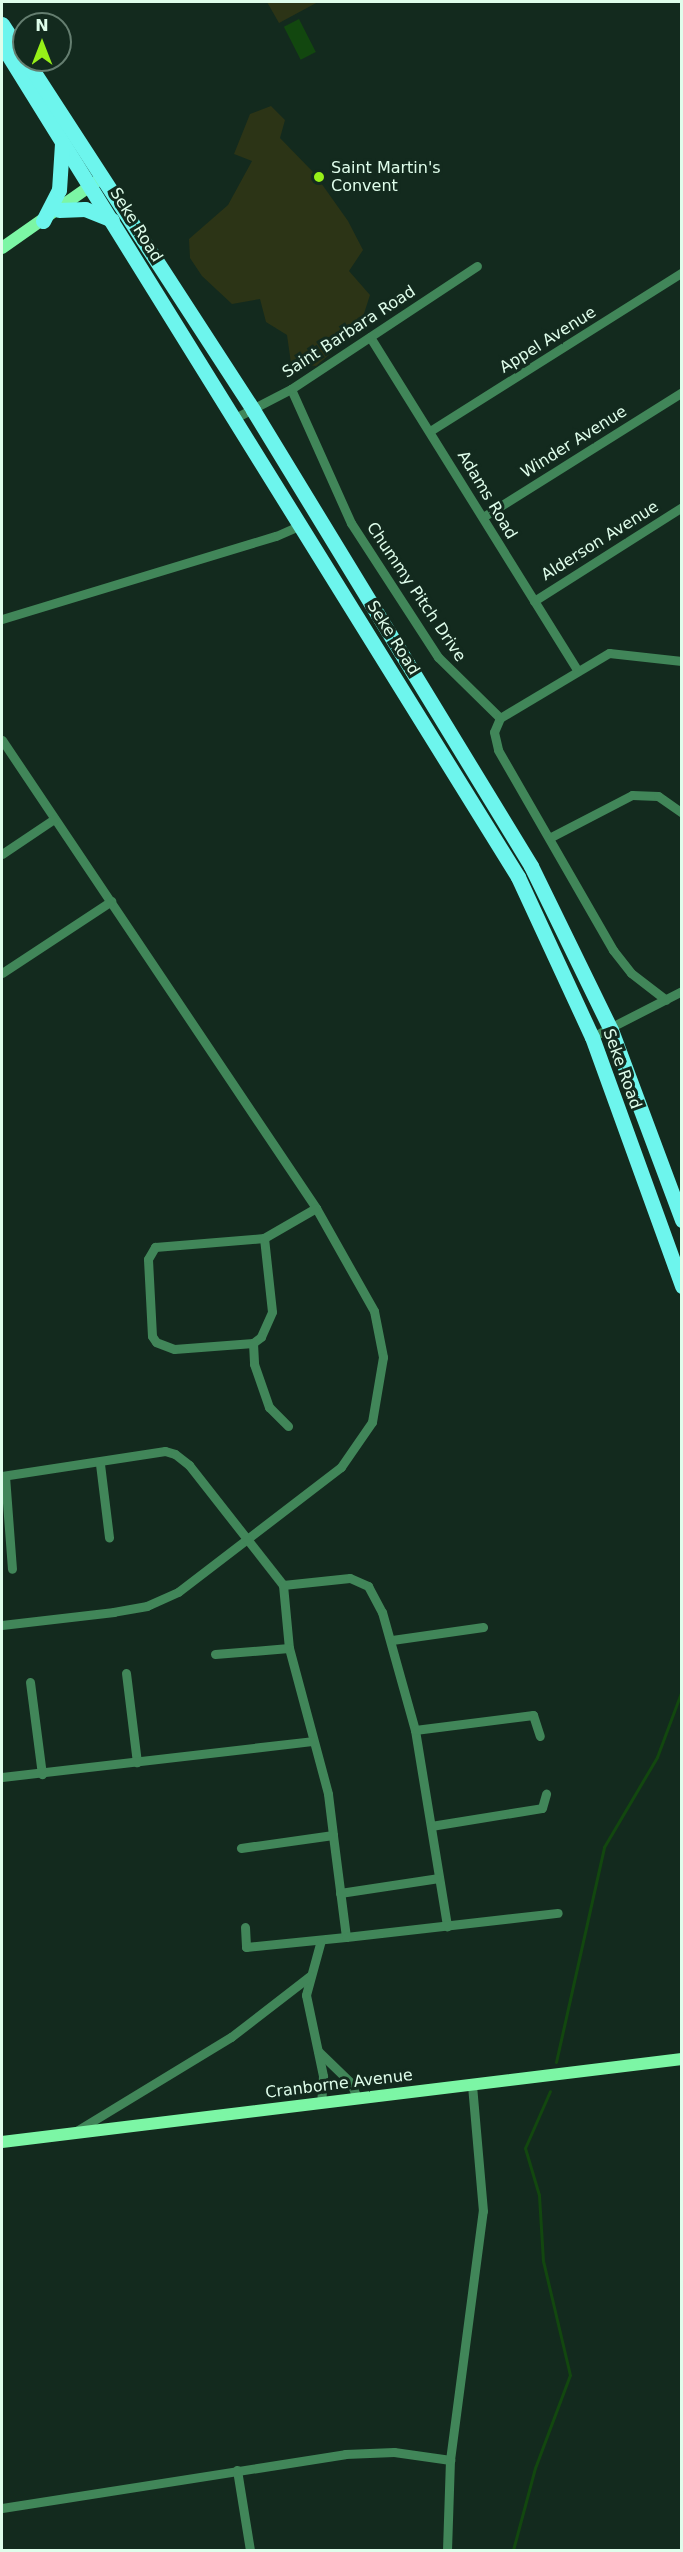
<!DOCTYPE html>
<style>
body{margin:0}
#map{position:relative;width:683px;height:2552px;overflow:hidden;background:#132a1e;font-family:"DejaVu Sans",sans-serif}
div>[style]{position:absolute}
.green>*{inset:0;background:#2c3416}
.water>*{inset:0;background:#12470f;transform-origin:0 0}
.stream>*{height:3px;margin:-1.5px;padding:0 1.5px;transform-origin:1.5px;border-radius:1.5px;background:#12470f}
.street>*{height:9px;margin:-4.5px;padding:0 4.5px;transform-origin:4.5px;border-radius:4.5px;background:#418659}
.secondary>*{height:12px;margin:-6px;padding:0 6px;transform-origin:6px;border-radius:6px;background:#7cf6a5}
.primary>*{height:15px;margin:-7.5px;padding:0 7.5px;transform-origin:7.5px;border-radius:7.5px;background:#6df5ed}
.dots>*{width:16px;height:16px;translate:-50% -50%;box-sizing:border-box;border:3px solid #132a1e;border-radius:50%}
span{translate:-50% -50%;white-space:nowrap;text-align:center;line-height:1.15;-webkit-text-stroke:6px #132a1e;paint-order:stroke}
.poi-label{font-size:16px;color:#dffdeb}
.left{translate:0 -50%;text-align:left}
.street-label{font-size:16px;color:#dffdeb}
.frame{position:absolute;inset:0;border:3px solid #dffdeb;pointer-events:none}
.north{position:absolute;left:12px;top:12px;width:60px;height:60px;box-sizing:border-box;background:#132a1e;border:2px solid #657e70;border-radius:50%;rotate:0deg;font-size:16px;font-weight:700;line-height:24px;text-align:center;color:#dffdeb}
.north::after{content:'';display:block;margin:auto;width:21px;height:27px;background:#97f018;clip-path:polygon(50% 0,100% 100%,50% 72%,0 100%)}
</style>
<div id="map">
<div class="green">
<div style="clip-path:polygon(267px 2px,318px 2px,279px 23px)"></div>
<div style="clip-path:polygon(271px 106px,285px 120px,280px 138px,314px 173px,348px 221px,363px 250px,349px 271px,370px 295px,359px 329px,316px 366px,291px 363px,287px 335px,266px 322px,260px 299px,232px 304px,202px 276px,190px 258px,189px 239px,228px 205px,252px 161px,234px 154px,250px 114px)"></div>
</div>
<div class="water">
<div style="left:299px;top:19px;width:37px;height:17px;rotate:63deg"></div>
</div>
<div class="stream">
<div style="left:556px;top:2062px;width:220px;rotate:-77.4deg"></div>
<div style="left:604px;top:1847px;width:104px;rotate:-59.5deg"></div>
<div style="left:657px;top:1757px;width:72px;rotate:-69.5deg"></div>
<div style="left:513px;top:2550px;width:85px;rotate:-75deg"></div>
<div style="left:535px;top:2468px;width:99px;rotate:-69.4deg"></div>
<div style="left:570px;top:2375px;width:117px;rotate:-103.3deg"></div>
<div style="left:543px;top:2261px;width:66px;rotate:-93.5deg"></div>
<div style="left:539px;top:2195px;width:49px;rotate:-106.6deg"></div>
<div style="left:525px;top:2148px;width:62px;rotate:-66.3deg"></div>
</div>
<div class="street">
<div style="left:370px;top:337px;width:392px;rotate:58.1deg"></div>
<div style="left:291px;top:389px;width:147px;rotate:65.9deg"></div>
<div style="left:351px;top:523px;width:160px;rotate:57deg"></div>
<div style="left:438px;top:657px;width:87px;rotate:44.5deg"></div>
<div style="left:500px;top:718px;width:15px;rotate:113deg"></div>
<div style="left:494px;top:732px;width:18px;rotate:77deg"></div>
<div style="left:498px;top:750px;width:231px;rotate:60.1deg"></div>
<div style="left:613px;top:950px;width:29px;rotate:52deg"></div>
<div style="left:631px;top:973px;width:44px;rotate:37.6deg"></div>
<div style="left:235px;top:418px;width:63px;rotate:-27.4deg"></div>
<div style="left:291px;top:389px;width:223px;rotate:-33.5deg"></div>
<div style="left:430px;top:431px;width:298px;rotate:-32.2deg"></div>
<div style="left:483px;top:517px;width:235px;rotate:-32.1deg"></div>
<div style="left:534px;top:601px;width:175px;rotate:-32.4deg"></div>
<div style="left:2px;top:619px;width:286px;rotate:-16.9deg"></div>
<div style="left:276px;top:536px;width:27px;rotate:-24deg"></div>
<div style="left:500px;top:718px;width:127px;rotate:-30.8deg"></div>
<div style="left:609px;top:653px;width:73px;rotate:6.3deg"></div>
<div style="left:2px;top:740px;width:564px;rotate:56.14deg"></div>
<div style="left:316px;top:1208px;width:118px;rotate:60.6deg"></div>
<div style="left:374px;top:1311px;width:47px;rotate:78.9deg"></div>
<div style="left:383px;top:1357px;width:66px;rotate:99.6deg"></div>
<div style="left:372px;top:1422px;width:55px;rotate:124.6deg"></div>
<div style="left:341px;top:1467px;width:205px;rotate:142.5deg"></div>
<div style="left:178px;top:1592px;width:34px;rotate:156deg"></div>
<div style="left:147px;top:1606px;width:34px;rotate:170deg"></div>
<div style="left:114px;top:1612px;width:113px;rotate:173.4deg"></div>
<div style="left:551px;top:837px;width:91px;rotate:-27.4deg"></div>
<div style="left:632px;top:795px;width:26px;rotate:2deg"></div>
<div style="left:658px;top:796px;width:29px;rotate:35deg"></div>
<div style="left:2px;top:854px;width:63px;rotate:-33.9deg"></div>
<div style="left:2px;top:973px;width:131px;rotate:-33.4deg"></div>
<div style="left:592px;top:1037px;width:101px;rotate:-27.1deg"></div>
<div style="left:264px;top:1238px;width:74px;rotate:83.8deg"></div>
<div style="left:272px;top:1312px;width:27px;rotate:114deg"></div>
<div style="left:261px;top:1337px;width:10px;rotate:143deg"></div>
<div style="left:253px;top:1343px;width:79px;rotate:175.7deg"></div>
<div style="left:174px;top:1349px;width:19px;rotate:-159deg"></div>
<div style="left:156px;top:1342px;width:7px;rotate:-124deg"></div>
<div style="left:152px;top:1336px;width:77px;rotate:-93deg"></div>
<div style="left:148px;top:1259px;width:14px;rotate:-60deg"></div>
<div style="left:155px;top:1247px;width:109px;rotate:-4.7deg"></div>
<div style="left:264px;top:1238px;width:60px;rotate:-30deg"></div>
<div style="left:253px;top:1343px;width:21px;rotate:87deg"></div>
<div style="left:254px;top:1364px;width:46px;rotate:70.8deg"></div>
<div style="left:269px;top:1407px;width:27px;rotate:45deg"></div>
<div style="left:100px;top:1464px;width:74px;rotate:83deg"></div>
<div style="left:2px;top:1476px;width:165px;rotate:-8.7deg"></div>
<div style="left:165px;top:1451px;width:10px;rotate:17deg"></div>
<div style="left:175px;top:1454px;width:18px;rotate:38deg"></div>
<div style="left:189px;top:1465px;width:152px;rotate:51.9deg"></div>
<div style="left:283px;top:1585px;width:63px;rotate:84.6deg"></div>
<div style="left:289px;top:1648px;width:151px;rotate:75deg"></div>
<div style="left:328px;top:1794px;width:41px;rotate:83deg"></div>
<div style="left:333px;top:1835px;width:93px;rotate:172deg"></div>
<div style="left:5px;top:1476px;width:93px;rotate:85.7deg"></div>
<div style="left:283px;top:1585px;width:67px;rotate:-6deg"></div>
<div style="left:350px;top:1578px;width:20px;rotate:24deg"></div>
<div style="left:368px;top:1586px;width:30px;rotate:62deg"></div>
<div style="left:382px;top:1612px;width:123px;rotate:74.4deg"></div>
<div style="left:415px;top:1730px;width:199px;rotate:80.7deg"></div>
<div style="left:392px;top:1640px;width:92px;rotate:-8.1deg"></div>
<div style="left:215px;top:1654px;width:74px;rotate:-4.6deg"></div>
<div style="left:126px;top:1673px;width:90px;rotate:83deg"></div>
<div style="left:30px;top:1682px;width:93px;rotate:82.6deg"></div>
<div style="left:415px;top:1730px;width:119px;rotate:-7.2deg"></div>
<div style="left:533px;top:1715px;width:22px;rotate:72deg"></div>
<div style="left:2px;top:1777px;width:312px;rotate:-6.6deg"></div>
<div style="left:431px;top:1826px;width:112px;rotate:-9.2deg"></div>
<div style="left:542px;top:1808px;width:15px;rotate:-74deg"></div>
<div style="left:340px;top:1893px;width:100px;rotate:-8.6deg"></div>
<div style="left:245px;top:1927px;width:20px;rotate:87deg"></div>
<div style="left:246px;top:1947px;width:100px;rotate:-5.7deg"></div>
<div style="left:346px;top:1937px;width:103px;rotate:-97.3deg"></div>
<div style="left:346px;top:1937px;width:213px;rotate:-6.5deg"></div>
<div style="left:321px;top:1940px;width:57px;rotate:105.3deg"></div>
<div style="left:306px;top:1995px;width:83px;rotate:78.1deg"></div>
<div style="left:323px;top:2076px;width:26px;rotate:94deg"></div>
<div style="left:318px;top:2051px;width:46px;rotate:44.1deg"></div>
<div style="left:351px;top:2083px;width:16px;rotate:68deg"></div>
<div style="left:73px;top:2133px;width:185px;rotate:-31.3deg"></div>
<div style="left:231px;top:2037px;width:100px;rotate:-37.7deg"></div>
<div style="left:237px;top:2470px;width:81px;rotate:80.8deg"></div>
<div style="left:2px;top:2508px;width:347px;rotate:-8.9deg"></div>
<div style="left:345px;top:2454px;width:49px;rotate:-2.3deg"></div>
<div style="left:394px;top:2452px;width:57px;rotate:8.1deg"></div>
<div style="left:447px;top:2550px;width:90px;rotate:-88.1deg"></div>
<div style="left:450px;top:2460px;width:251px;rotate:-82.5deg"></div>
<div style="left:483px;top:2211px;width:126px;rotate:-95deg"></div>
</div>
<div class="secondary">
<div style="left:2px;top:248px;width:115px;rotate:-35.1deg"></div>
<div style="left:2px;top:2142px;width:685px;rotate:-6.96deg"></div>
</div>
<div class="primary">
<div style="left:2px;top:24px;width:40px;rotate:57.1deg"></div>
<div style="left:2px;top:45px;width:979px;rotate:58.19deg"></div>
<div style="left:518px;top:877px;width:176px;rotate:65.2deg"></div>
<div style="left:592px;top:1037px;width:265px;rotate:70.1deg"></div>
<div style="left:26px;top:60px;width:417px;rotate:57deg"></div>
<div style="left:253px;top:410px;width:534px;rotate:58.63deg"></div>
<div style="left:531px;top:866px;width:182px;rotate:64deg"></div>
<div style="left:611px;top:1030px;width:203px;rotate:69.5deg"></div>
<div style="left:59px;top:210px;width:26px;rotate:-2deg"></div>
<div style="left:85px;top:209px;width:29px;rotate:22deg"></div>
<div style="left:43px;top:221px;width:35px;rotate:-63deg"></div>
<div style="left:59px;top:190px;width:47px;rotate:-86.3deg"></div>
</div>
<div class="dots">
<div style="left:319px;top:177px;background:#97f018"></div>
</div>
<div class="poi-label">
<span class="left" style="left:331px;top:177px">Saint Martin's<br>Convent</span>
</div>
<div class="street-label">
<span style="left:136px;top:225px;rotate:58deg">Seke Road</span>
<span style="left:349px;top:332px;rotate:-33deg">Saint Barbara Road</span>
<span style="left:548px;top:340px;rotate:-32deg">Appel Avenue</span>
<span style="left:574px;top:442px;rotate:-32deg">Winder Avenue</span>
<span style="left:487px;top:495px;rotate:59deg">Adams Road</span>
<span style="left:600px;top:541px;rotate:-32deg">Alderson Avenue</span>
<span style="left:416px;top:592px;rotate:56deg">Chummy Pitch Drive</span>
<span style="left:393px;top:638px;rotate:58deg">Seke Road</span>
<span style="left:622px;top:1069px;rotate:70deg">Seke Road</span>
<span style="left:339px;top:2084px;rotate:-7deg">Cranborne Avenue</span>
</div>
<div class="frame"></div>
<div class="north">N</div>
</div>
